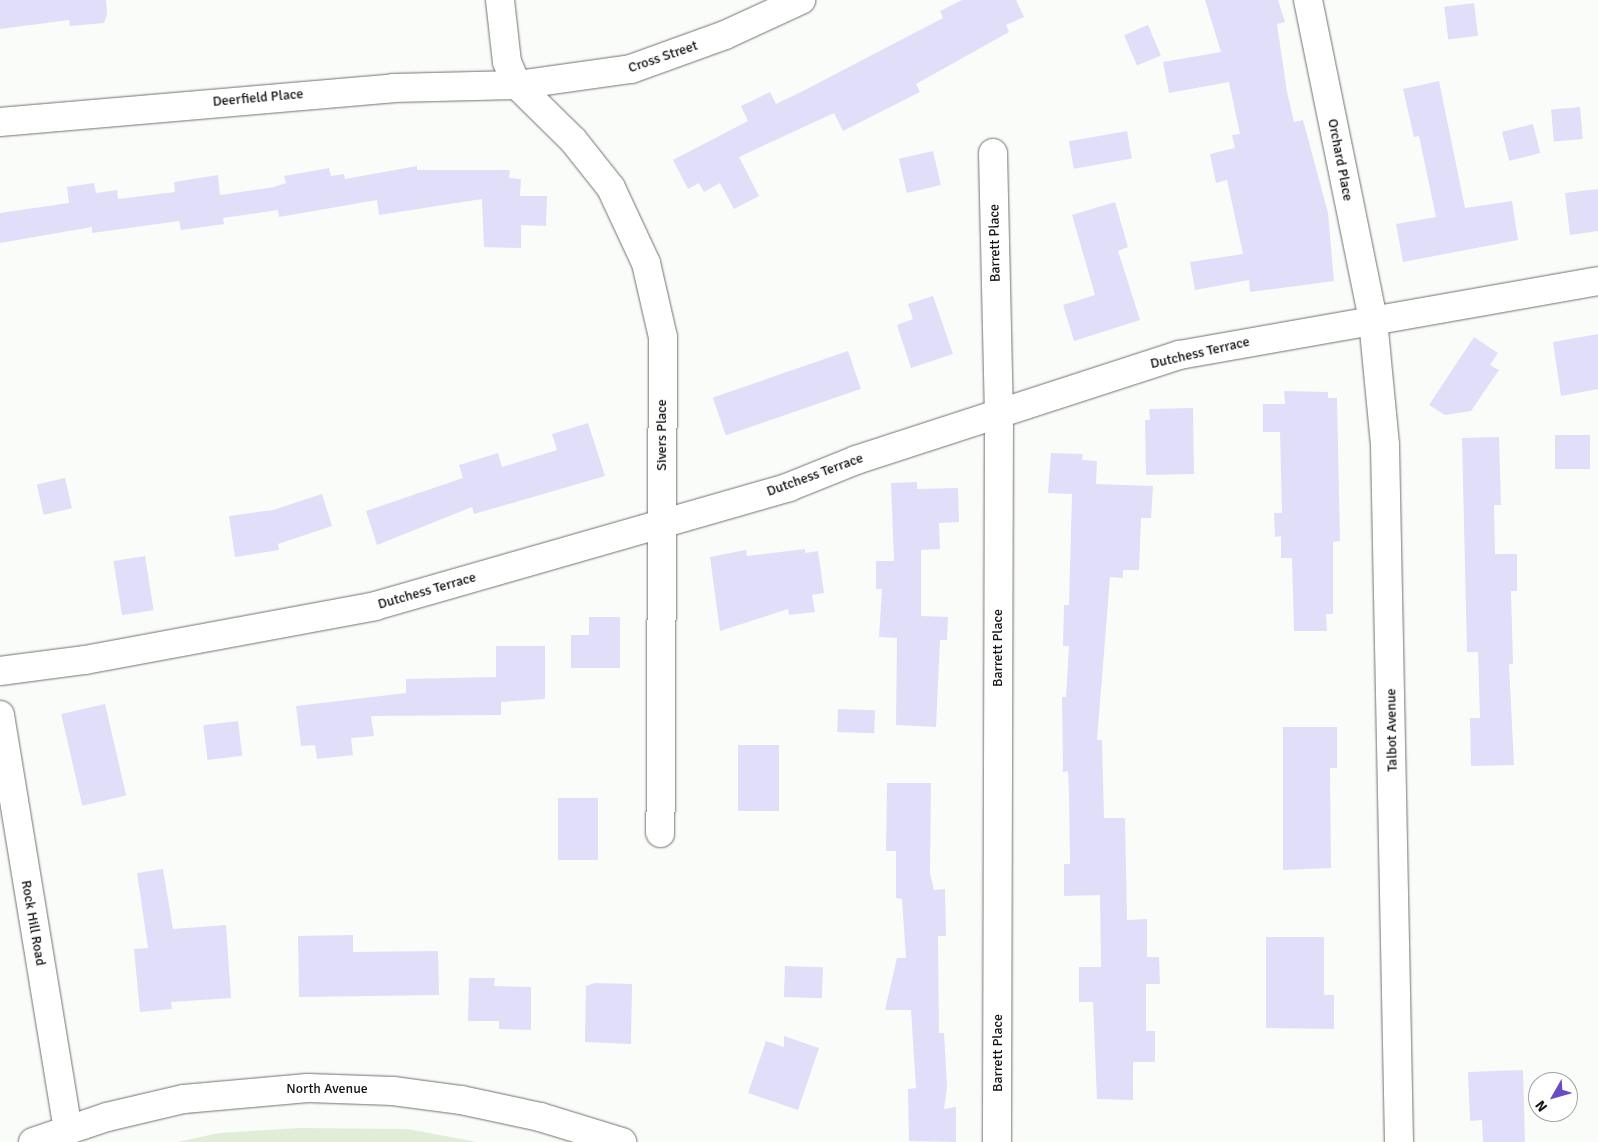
<!DOCTYPE html>
<style>
body{margin:0}
#map{position:relative;width:1598px;height:1142px;overflow:hidden;background:#fafcf9;font-family:Signika,sans-serif}
div>[style]{position:absolute}
.green>*{inset:0;background:#e2edd8}
.building>*{inset:0;background:#e1defa;transform-origin:0 0}
.roads{filter:drop-shadow(0 0 1px #71726f) drop-shadow(0 0 1px #71726f)}
.street>*{height:28px;margin:-14px;padding:0 14px;transform-origin:14px;border-radius:14px;background:#fff}
.secondary>*{height:28px;margin:-14px;padding:0 14px;transform-origin:14px;border-radius:14px;background:#fff}
span{translate:-50% -50%;white-space:nowrap;text-align:center;line-height:1.15;-webkit-text-stroke:5px #fff;paint-order:stroke}
.street-label{font-size:14px;color:#131413}
.north{position:absolute;left:1528px;top:1072px;width:50px;height:50px;box-sizing:border-box;background:#fff;border:1px solid #a1a1a1;border-radius:50%;rotate:232deg;font-size:14px;font-weight:700;line-height:20px;text-align:center;color:#131413}
.north::after{content:'';display:block;margin:auto;width:18px;height:22px;background:#6a4bc4;clip-path:polygon(50% 0,100% 100%,50% 72%,0 100%)}
</style>
<div id="map">
<div class="green">
<div style="clip-path:polygon(299px 1128px,408px 1129px,477px 1142px,177px 1142px,219px 1133px)"></div>
</div>
<div class="building">
<div style="clip-path:polygon(0 0,106px 0,107px 15px,104px 23px,70px 26px,69px 20px,0 29px)"></div>
<div style="clip-path:polygon(962px 0,1016px 0,1024px 17px,1006px 25px,1009px 32px,916px 84px,920px 92px,843px 131px,834px 113px,739px 157px,759px 196px,734px 209px,720px 183px,704px 192px,699px 183px,688px 189px,673px 160px,748px 121px,741px 106px,770px 92px,776px 104px,801px 92px,943px 18px,940px 11px)"></div>
<div style="clip-path:polygon(1205px 0,1278px 0,1285px 22px,1277px 24px,1287px 92px,1294px 122px,1303px 120px,1328px 213px,1334px 281px,1250px 292px,1249px 280px,1195px 290px,1190px 262px,1243px 254px,1227px 180px,1216px 183px,1210px 154px,1235px 148px,1232px 135px,1240px 134px,1229px 82px,1169px 93px,1163px 62px,1221px 52px)"></div>
<div style="left:1474px;top:3px;width:33px;height:30px;rotate:83deg"></div>
<div style="left:1148px;top:25px;width:33px;height:26px;rotate:67deg"></div>
<div style="clip-path:polygon(1439px 81px,1465px 208px,1512px 201px,1518px 240px,1403px 262px,1396px 224px,1436px 217px,1419px 136px,1414px 137px,1403px 89px)"></div>
<div style="left:1580px;top:107px;width:32px;height:29px;rotate:85deg"></div>
<div style="left:1533px;top:124px;width:30px;height:32px;rotate:76deg"></div>
<div style="left:1127px;top:131px;width:28px;height:59px;rotate:80deg"></div>
<div style="left:933px;top:151px;width:35px;height:35px;rotate:77deg"></div>
<div style="clip-path:polygon(417px 166px,417px 170px,510px 170px,509px 178px,521px 179px,520px 196px,547px 196px,546px 226px,521px 225px,521px 248px,484px 247px,482px 199px,379px 215px,377px 200px,279px 217px,278px 210px,223px 218px,224px 224px,181px 230px,179px 221px,92px 233px,92px 227px,0 243px,0 213px,69px 203px,67px 187px,94px 183px,96px 193px,117px 190px,118px 199px,175px 192px,174px 182px,218px 175px,220px 195px,274px 187px,286px 183px,284px 176px,329px 168px,331px 176px,344px 174px,345px 179px)"></div>
<div style="clip-path:polygon(1598px 189px,1598px 231px,1570px 235px,1565px 193px)"></div>
<div style="clip-path:polygon(1115px 202px,1128px 247px,1118px 251px,1140px 320px,1074px 341px,1063px 305px,1095px 295px,1072px 215px)"></div>
<div style="clip-path:polygon(933px 296px,953px 354px,911px 368px,897px 325px,913px 319px,908px 304px)"></div>
<div style="clip-path:polygon(1598px 334px,1598px 389px,1561px 396px,1553px 342px)"></div>
<div style="clip-path:polygon(1474px 337px,1498px 353px,1490px 365px,1499px 370px,1471px 411px,1445px 415px,1429px 405px)"></div>
<div style="left:848px;top:351px;width:40px;height:143px;rotate:71deg"></div>
<div style="clip-path:polygon(1284px 391px,1328px 392px,1328px 398px,1337px 398px,1340px 541px,1333px 542px,1333px 614px,1326px 614px,1327px 631px,1294px 631px,1292px 558px,1281px 558px,1281px 536px,1275px 537px,1274px 513px,1282px 513px,1280px 432px,1263px 432px,1263px 404px,1285px 404px)"></div>
<div style="clip-path:polygon(1193px 408px,1194px 474px,1146px 475px,1145px 420px,1150px 420px,1149px 409px)"></div>
<div style="clip-path:polygon(588px 423px,605px 476px,474px 514px,472px 507px,377px 545px,366px 511px,463px 478px,459px 465px,498px 453px,502px 467px,557px 450px,552px 434px)"></div>
<div style="left:1590px;top:435px;width:34px;height:35px;rotate:90deg"></div>
<div style="clip-path:polygon(1499px 437px,1501px 505px,1494px 505px,1495px 554px,1517px 554px,1517px 591px,1511px 591px,1513px 664px,1509px 664px,1514px 765px,1471px 766px,1470px 718px,1480px 718px,1478px 652px,1467px 652px,1462px 438px)"></div>
<div style="clip-path:polygon(1051px 453px,1083px 454px,1082px 460px,1097px 461px,1096px 484px,1153px 486px,1151px 518px,1141px 518px,1139px 570px,1123px 570px,1123px 578px,1110px 577px,1097px 740px,1102px 740px,1104px 818px,1125px 818px,1127px 920px,1147px 919px,1147px 957px,1159px 957px,1160px 984px,1146px 984px,1146px 1031px,1155px 1031px,1155px 1062px,1133px 1062px,1133px 1100px,1097px 1099px,1093px 1002px,1079px 1002px,1079px 967px,1101px 967px,1100px 895px,1064px 896px,1064px 864px,1070px 864px,1069px 795px,1068px 771px,1063px 772px,1062px 697px,1066px 697px,1069px 646px,1063px 646px,1064px 605px,1069px 605px,1072px 494px,1048px 493px)"></div>
<div style="left:65px;top:478px;width:31px;height:29px;rotate:77deg"></div>
<div style="clip-path:polygon(917px 482px,917px 489px,958px 488px,959px 522px,939px 523px,940px 549px,921px 550px,921px 616px,948px 617px,947px 640px,940px 640px,936px 727px,896px 725px,897px 638px,879px 637px,882px 589px,876px 589px,876px 561px,894px 561px,891px 483px)"></div>
<div style="clip-path:polygon(322px 494px,332px 526px,278px 544px,279px 550px,235px 557px,229px 516px,273px 510px)"></div>
<div style="clip-path:polygon(805px 549px,805px 553px,818px 551px,824px 593px,812px 595px,815px 612px,789px 615px,788px 609px,720px 631px,710px 557px,746px 550px,747px 556px)"></div>
<div style="left:145px;top:556px;width:55px;height:32px;rotate:81deg"></div>
<div style="clip-path:polygon(589px 617px,620px 617px,620px 668px,571px 668px,571px 635px,589px 635px)"></div>
<div style="clip-path:polygon(496px 646px,545px 646px,545px 699px,501px 702px,501px 715px,371px 716px,374px 736px,351px 738px,353px 755px,317px 759px,315px 745px,301px 746px,296px 706px,406px 693px,406px 679px,496px 677px)"></div>
<div style="left:105px;top:704px;width:94px;height:45px;rotate:77deg"></div>
<div style="left:838px;top:709px;width:37px;height:23px;rotate:2deg"></div>
<div style="left:238px;top:721px;width:35px;height:35px;rotate:83deg"></div>
<div style="clip-path:polygon(1283px 727px,1337px 727px,1337px 768px,1330px 768px,1331px 868px,1283px 870px)"></div>
<div style="left:738px;top:745px;width:41px;height:66px"></div>
<div style="clip-path:polygon(887px 783px,931px 783px,930px 873px,934px 890px,945px 889px,946px 936px,938px 936px,939px 1033px,944px 1033px,947px 1087px,944px 1109px,956px 1107px,956px 1142px,909px 1141px,908px 1089px,916px 1088px,911px 1010px,885px 1010px,897px 958px,906px 958px,902px 899px,896px 898px,896px 851px,886px 851px)"></div>
<div style="left:558px;top:798px;width:40px;height:62px"></div>
<div style="clip-path:polygon(163px 869px,173px 929px,226px 925px,231px 998px,171px 1002px,172px 1009px,140px 1012px,134px 949px,148px 948px,137px 873px)"></div>
<div style="clip-path:polygon(353px 935px,353px 952px,438px 951px,439px 995px,299px 997px,298px 936px)"></div>
<div style="clip-path:polygon(1266px 937px,1324px 937px,1324px 995px,1334px 995px,1334px 1029px,1266px 1028px)"></div>
<div style="left:785px;top:966px;width:38px;height:31px;rotate:2deg"></div>
<div style="clip-path:polygon(469px 978px,495px 978px,494px 986px,531px 987px,531px 1030px,499px 1029px,499px 1021px,468px 1021px)"></div>
<div style="clip-path:polygon(595px 983px,632px 984px,631px 1044px,585px 1042px,586px 986px)"></div>
<div style="clip-path:polygon(784px 1036px,819px 1048px,798px 1110px,748px 1093px,766px 1041px,784px 1047px)"></div>
<div style="clip-path:polygon(1523px 1070px,1525px 1142px,1483px 1142px,1482px 1120px,1470px 1121px,1468px 1072px)"></div>
</div>
<div class="roads">
<div class="street">
<div style="left:500px;top:0;width:62px;rotate:83.6deg"></div>
<div style="left:507px;top:62px;width:25px;rotate:67deg"></div>
<div style="left:517px;top:85px;width:78px;rotate:44.5deg"></div>
<div style="left:573px;top:140px;width:61px;rotate:51.6deg"></div>
<div style="left:611px;top:188px;width:83px;rotate:65deg"></div>
<div style="left:646px;top:263px;width:76px;rotate:77.1deg"></div>
<div style="left:663px;top:337px;width:496px;rotate:90.3deg"></div>
<div style="left:1308px;top:0;width:327px;rotate:78.5deg"></div>
<div style="left:1373px;top:320px;width:126px;rotate:84.5deg"></div>
<div style="left:1385px;top:445px;width:697px;rotate:88.85deg"></div>
<div style="left:0;top:122px;width:394px;rotate:-4.9deg"></div>
<div style="left:393px;top:88px;width:124px;rotate:-1.4deg"></div>
<div style="left:517px;top:85px;width:115px;rotate:-8deg"></div>
<div style="left:631px;top:69px;width:100px;rotate:-19.9deg"></div>
<div style="left:725px;top:35px;width:84px;rotate:-24.7deg"></div>
<div style="left:993px;top:153px;width:258px;rotate:88.7deg"></div>
<div style="left:999px;top:411px;width:731px;rotate:90.16deg"></div>
<div style="left:0;top:671px;width:86px;rotate:-7.4deg"></div>
<div style="left:85px;top:660px;width:295px;rotate:-10.5deg"></div>
<div style="left:375px;top:606px;width:431px;rotate:-16deg"></div>
<div style="left:789px;top:487px;width:72px;rotate:-21.9deg"></div>
<div style="left:856px;top:460px;width:340px;rotate:-18deg"></div>
<div style="left:1179px;top:355px;width:425px;rotate:-10deg"></div>
<div style="left:0;top:715px;width:421px;rotate:80.7deg"></div>
</div>
<div class="secondary">
<div style="left:33px;top:1142px;width:78px;rotate:-18.7deg"></div>
<div style="left:107px;top:1117px;width:79px;rotate:-13.2deg"></div>
<div style="left:184px;top:1099px;width:124px;rotate:-5.1deg"></div>
<div style="left:308px;top:1088px;width:85px;rotate:2deg"></div>
<div style="left:393px;top:1091px;width:69px;rotate:7.5deg"></div>
<div style="left:461px;top:1100px;width:81px;rotate:12.1deg"></div>
<div style="left:540px;top:1117px;width:86px;rotate:17deg"></div>
</div>
</div>
<div class="street-label">
<span style="left:663px;top:57px;rotate:-19deg">Cross Street</span>
<span style="left:258px;top:98px;rotate:-5deg">Deerfield Place</span>
<span style="left:1340px;top:160px;rotate:79deg">Orchard Place</span>
<span style="left:995px;top:243px;rotate:-91deg">Barrett Place</span>
<span style="left:1200px;top:353px;rotate:-13deg">Dutchess Terrace</span>
<span style="left:662px;top:435px;rotate:-90deg">Sivers Place</span>
<span style="left:815px;top:475px;rotate:-20deg">Dutchess Terrace</span>
<span style="left:427px;top:591px;rotate:-16deg">Dutchess Terrace</span>
<span style="left:998px;top:648px;rotate:-90deg">Barrett Place</span>
<span style="left:1392px;top:730px;rotate:-91deg">Talbot Avenue</span>
<span style="left:33px;top:923px;rotate:80deg">Rock Hill Road</span>
<span style="left:998px;top:1053px;rotate:-90deg">Barrett Place</span>
<span style="left:327px;top:1089px">North Avenue</span>
</div>
<div class="north">N</div>
</div>
